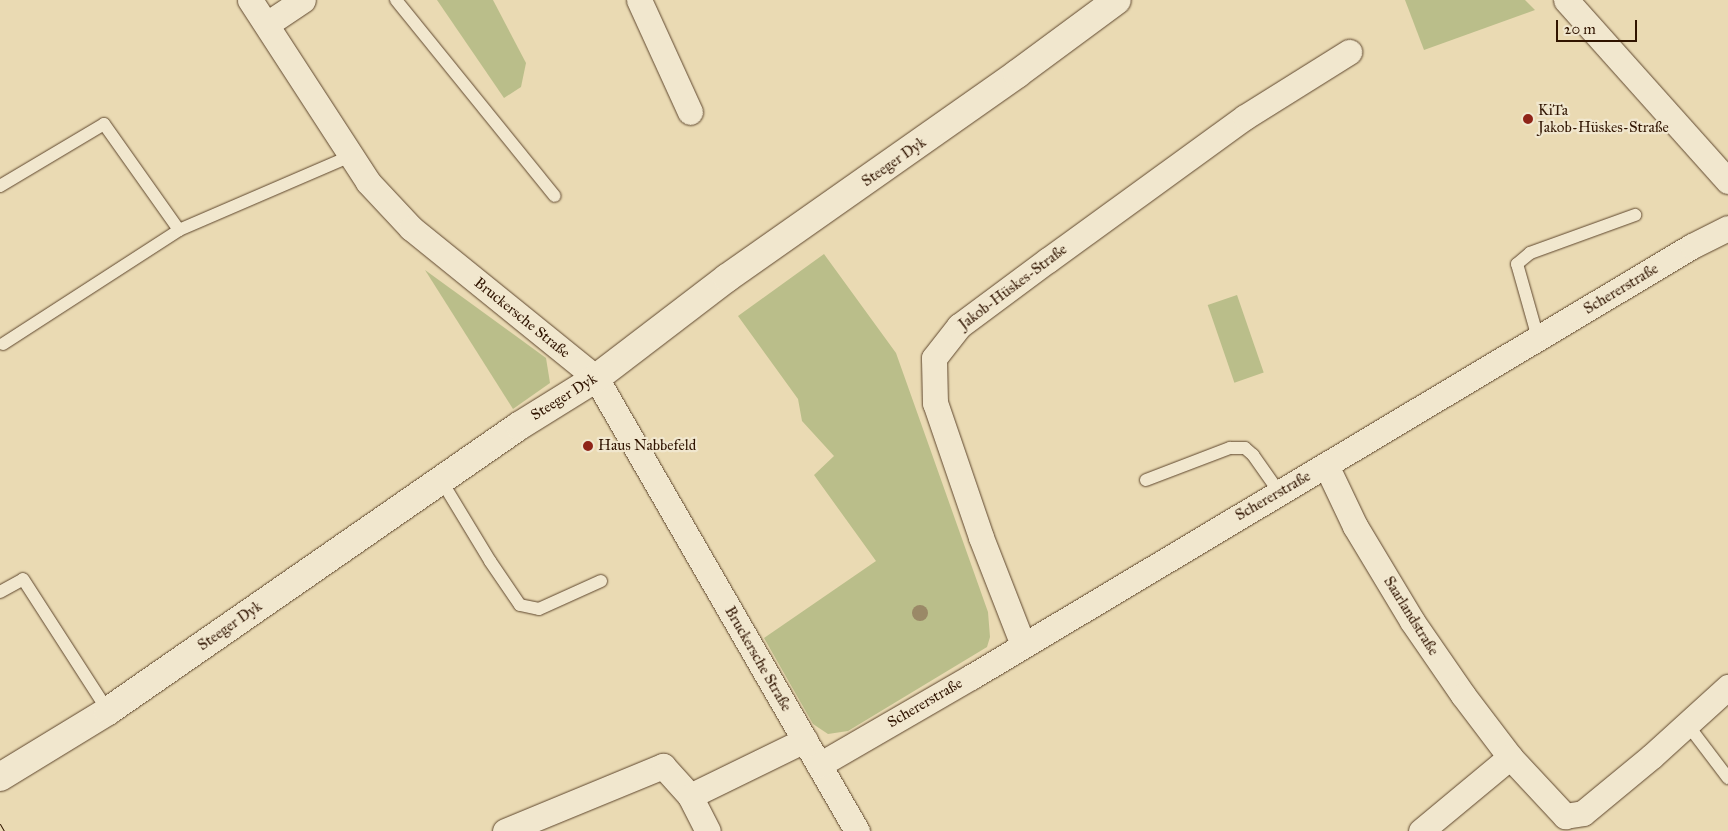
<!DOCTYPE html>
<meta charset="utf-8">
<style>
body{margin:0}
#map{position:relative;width:1728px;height:831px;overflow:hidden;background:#eadab3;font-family:"IM FELL Great Primer",serif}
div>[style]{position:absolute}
.green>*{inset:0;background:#babe8a;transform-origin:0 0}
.roads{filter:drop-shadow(0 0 1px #5e462d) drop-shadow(0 0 1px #5e462d)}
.lane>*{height:12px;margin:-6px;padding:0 6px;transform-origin:6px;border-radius:6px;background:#f1e7ce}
.street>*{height:25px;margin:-12.5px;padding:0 12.5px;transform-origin:12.5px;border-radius:12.5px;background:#f1e7ce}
.secondary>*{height:28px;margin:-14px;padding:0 14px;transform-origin:14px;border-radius:14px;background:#f1e7ce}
.tram>*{height:1px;margin:-0.5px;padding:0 0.5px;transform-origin:0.5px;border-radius:0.5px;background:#301400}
.trees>*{width:16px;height:16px;margin:-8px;border-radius:50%;background:#9a8967}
.dots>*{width:14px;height:14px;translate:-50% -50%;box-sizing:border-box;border:2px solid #f1e7ce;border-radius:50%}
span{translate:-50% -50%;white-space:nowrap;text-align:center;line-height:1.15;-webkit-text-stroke:4.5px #f1e7ce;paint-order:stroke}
.poi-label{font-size:15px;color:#301400}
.left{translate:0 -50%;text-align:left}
.street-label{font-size:15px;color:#301400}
.scale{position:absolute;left:1556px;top:20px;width:81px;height:22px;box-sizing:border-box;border:2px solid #301400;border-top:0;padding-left:6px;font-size:15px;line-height:18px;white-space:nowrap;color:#301400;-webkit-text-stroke:4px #f1e7ce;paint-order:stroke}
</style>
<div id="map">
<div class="green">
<div style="clip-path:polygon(437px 0,493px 0,526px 63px,521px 87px,504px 98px)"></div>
<div style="clip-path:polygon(1405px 0,1525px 0,1535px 10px,1424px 50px)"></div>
<div style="clip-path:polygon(824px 254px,896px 353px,988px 612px,990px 637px,987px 647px,848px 731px,828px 734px,813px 724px,764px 638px,876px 561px,814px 475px,834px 456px,802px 421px,798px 399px,738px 316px)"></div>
<div style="clip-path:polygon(425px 270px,546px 358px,550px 383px,513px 409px)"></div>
<div style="left:1237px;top:295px;width:82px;height:31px;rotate:71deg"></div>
</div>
<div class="roads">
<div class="lane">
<div style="left:396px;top:0;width:252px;rotate:51deg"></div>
<div style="left:0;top:186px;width:121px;rotate:-30.8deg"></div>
<div style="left:104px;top:124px;width:130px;rotate:54.7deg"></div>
<div style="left:1538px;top:338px;width:77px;rotate:-105.8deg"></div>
<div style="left:1517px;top:264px;width:17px;rotate:-40deg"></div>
<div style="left:1530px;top:253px;width:112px;rotate:-19.9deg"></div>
<div style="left:3px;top:344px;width:210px;rotate:-32.9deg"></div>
<div style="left:179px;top:230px;width:187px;rotate:-23.3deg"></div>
<div style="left:441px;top:480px;width:95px;rotate:58.8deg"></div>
<div style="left:490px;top:561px;width:53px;rotate:55.7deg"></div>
<div style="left:520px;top:605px;width:19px;rotate:12deg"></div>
<div style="left:539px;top:609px;width:68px;rotate:-24.3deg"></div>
<div style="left:1146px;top:480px;width:90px;rotate:-20.9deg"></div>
<div style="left:1230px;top:448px;width:15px"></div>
<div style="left:1245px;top:448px;width:11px;rotate:41deg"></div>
<div style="left:1253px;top:455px;width:45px;rotate:54.9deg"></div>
<div style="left:0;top:592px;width:26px;rotate:-29deg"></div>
<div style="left:23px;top:579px;width:157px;rotate:57.2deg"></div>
<div style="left:1687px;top:724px;width:68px;rotate:52.8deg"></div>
</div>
<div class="street">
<div style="left:250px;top:0;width:217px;rotate:57deg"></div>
<div style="left:368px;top:182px;width:63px;rotate:46.9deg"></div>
<div style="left:411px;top:228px;width:238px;rotate:39deg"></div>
<div style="left:596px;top:378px;width:523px;rotate:60.05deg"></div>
<div style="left:639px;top:0;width:123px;rotate:65.5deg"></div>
<div style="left:1566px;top:0;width:243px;rotate:48.2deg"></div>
<div style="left:267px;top:24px;width:43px;rotate:-33.7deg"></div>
<div style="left:1326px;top:465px;width:68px;rotate:64.6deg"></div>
<div style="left:1355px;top:526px;width:111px;rotate:59deg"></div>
<div style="left:1412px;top:621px;width:90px;rotate:55.4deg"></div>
<div style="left:1463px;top:695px;width:78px;rotate:52.8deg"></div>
<div style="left:1510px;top:757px;width:81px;rotate:47deg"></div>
<div style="left:1565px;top:816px;width:18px;rotate:-9deg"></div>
<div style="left:1583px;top:813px;width:89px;rotate:-39.6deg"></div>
<div style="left:1652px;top:756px;width:103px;rotate:-42.2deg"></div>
<div style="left:1023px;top:645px;width:116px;rotate:-111.3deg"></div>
<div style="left:981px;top:537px;width:142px;rotate:-108.9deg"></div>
<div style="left:935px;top:403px;width:45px;rotate:-91.3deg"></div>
<div style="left:934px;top:358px;width:41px;rotate:-52deg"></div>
<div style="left:959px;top:326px;width:111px;rotate:-36.6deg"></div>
<div style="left:1048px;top:260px;width:243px;rotate:-36deg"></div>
<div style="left:1245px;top:117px;width:123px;rotate:-32deg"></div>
<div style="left:819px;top:765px;width:176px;rotate:-30.1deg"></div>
<div style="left:971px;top:677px;width:840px;rotate:-30.87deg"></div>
<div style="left:1692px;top:246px;width:40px;rotate:-26.6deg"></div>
<div style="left:690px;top:796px;width:128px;rotate:-26deg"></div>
<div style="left:505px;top:831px;width:171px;rotate:-22.4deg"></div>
<div style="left:663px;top:766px;width:40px;rotate:48deg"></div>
<div style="left:690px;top:796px;width:39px;rotate:63deg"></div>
<div style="left:1421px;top:831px;width:116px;rotate:-39.7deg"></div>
</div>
<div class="secondary">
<div style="left:0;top:777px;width:127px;rotate:-31.4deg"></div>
<div style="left:108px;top:711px;width:500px;rotate:-34.74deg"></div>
<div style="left:519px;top:426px;width:91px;rotate:-31.9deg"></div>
<div style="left:596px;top:378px;width:165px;rotate:-37.4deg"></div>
<div style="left:727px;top:278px;width:355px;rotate:-35.1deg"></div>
<div style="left:1017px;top:74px;width:124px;rotate:-36.5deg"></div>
</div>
</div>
<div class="tram">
<div style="left:0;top:824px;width:8px;rotate:60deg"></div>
</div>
<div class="trees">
<div style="left:920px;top:613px"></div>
</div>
<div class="dots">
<div style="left:1528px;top:119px;background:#8f2418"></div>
<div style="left:588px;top:446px;background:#8f2418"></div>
</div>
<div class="poi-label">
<span class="left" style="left:1538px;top:119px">KiTa<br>Jakob-Hüskes-Straße</span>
<span class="left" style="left:598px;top:446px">Haus Nabbefeld</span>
</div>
<div class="street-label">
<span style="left:894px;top:162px;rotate:-35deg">Steeger Dyk</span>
<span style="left:1013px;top:287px;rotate:-37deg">Jakob-Hüskes-Straße</span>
<span style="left:1621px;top:289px;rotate:-31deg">Schererstraße</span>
<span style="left:522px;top:318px;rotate:39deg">Bruckersche Straße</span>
<span style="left:564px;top:397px;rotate:-32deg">Steeger Dyk</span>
<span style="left:1273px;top:496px;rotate:-30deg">Schererstraße</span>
<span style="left:1411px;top:616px;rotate:58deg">Saarlandstraße</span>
<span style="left:230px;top:626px;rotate:-35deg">Steeger Dyk</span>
<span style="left:758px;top:659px;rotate:60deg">Bruckersche Straße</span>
<span style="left:925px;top:703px;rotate:-30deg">Schererstraße</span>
</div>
<div class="scale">20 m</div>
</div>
